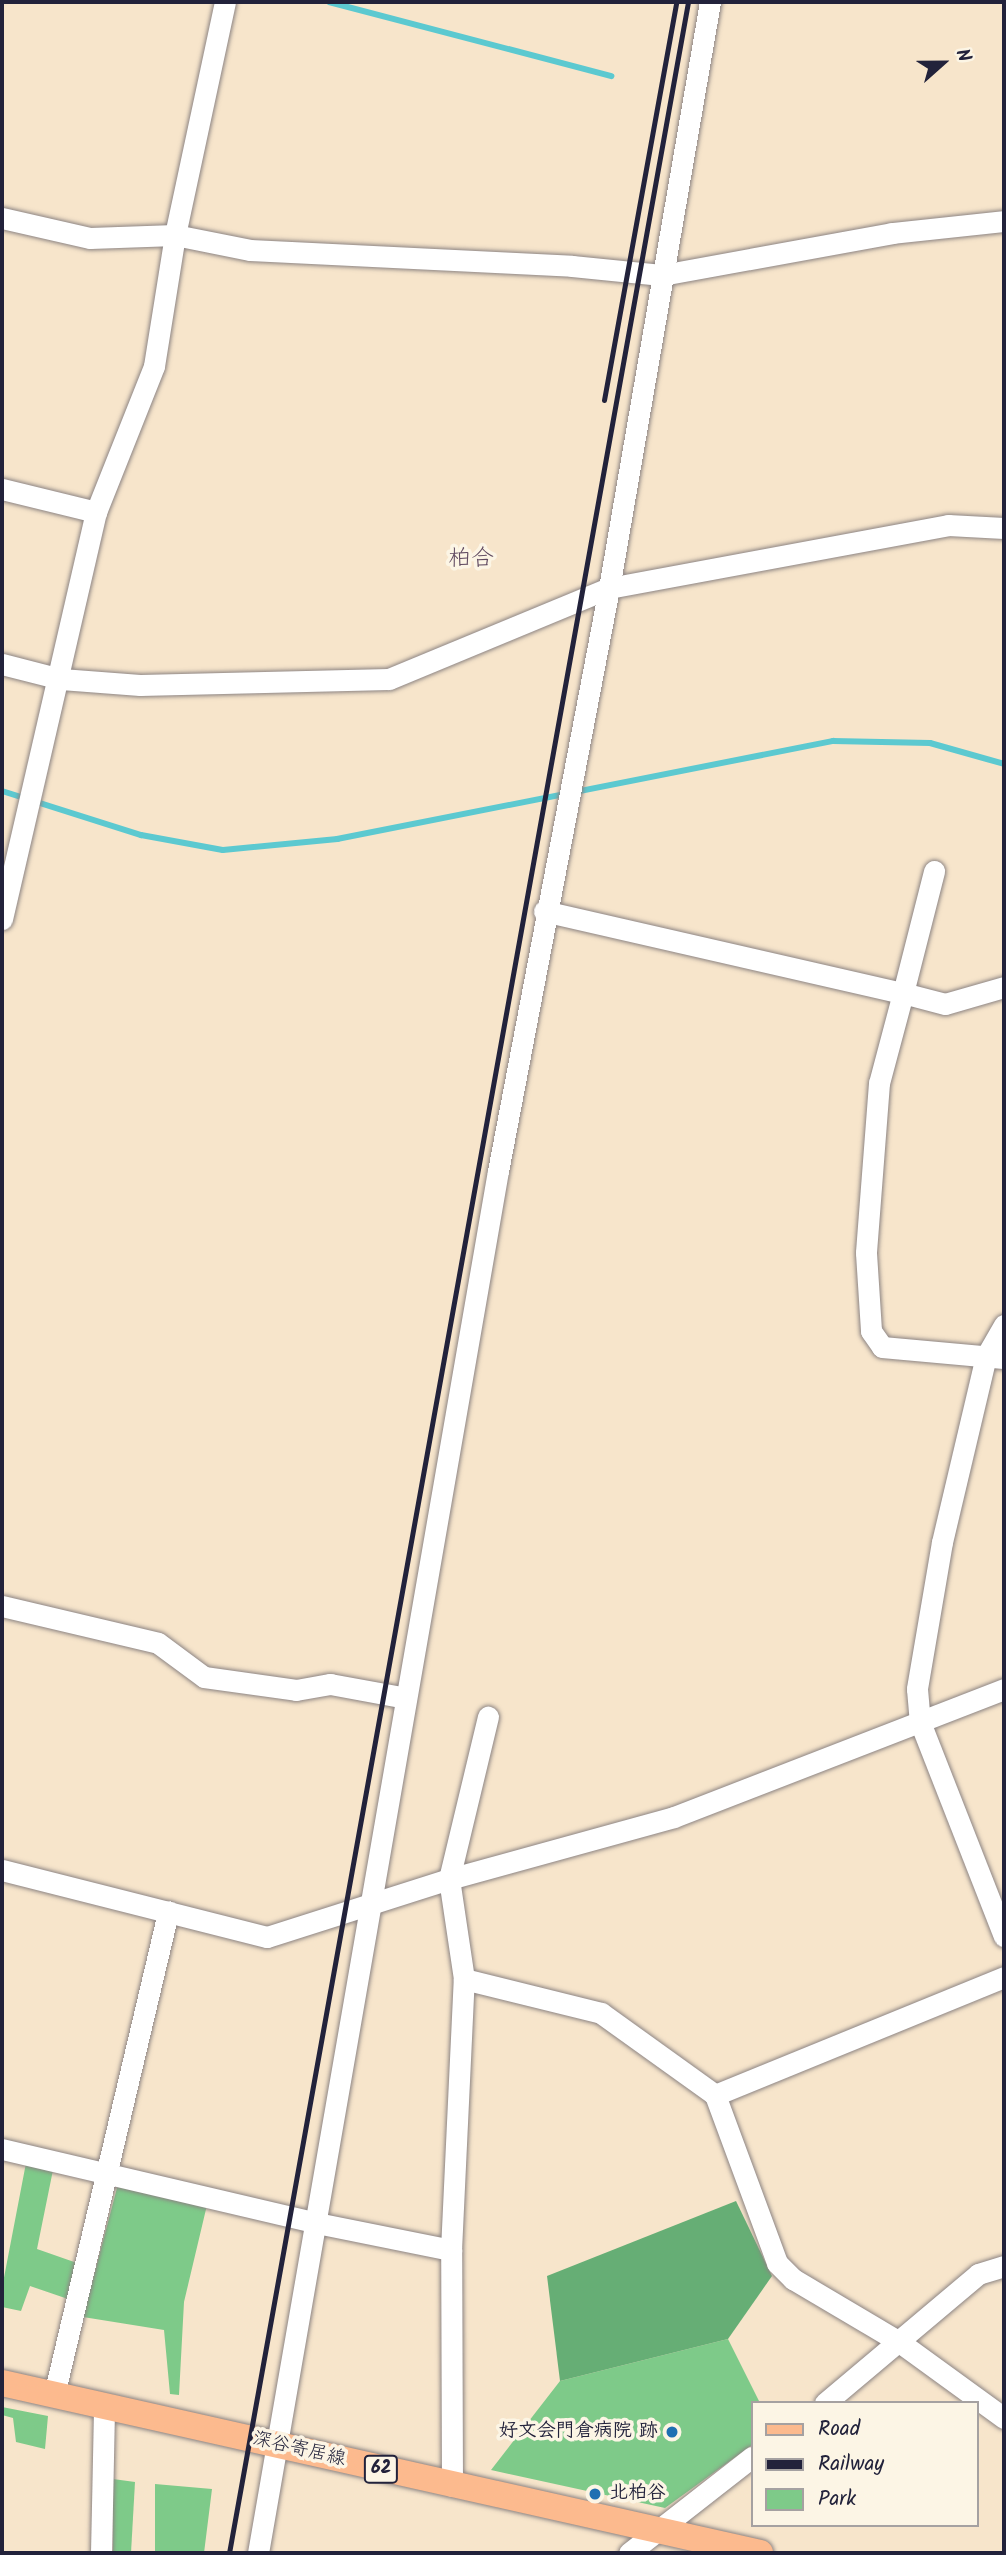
<!DOCTYPE html>
<meta charset="utf-8">
<style>
body{margin:0}
#map{position:relative;width:1006px;height:2555px;overflow:hidden;background:#f7e5cb;font-family:Kalam,"Klee One",sans-serif}
div>[style]{position:absolute}
.green>*{inset:0;background:#7eca89}
.forest>*{inset:0;background:#66ae75}
.stream>*{height:6px;margin:-3px;padding:0 3px;transform-origin:3px;border-radius:3px;background:#5cc9d0}
.roads{filter:drop-shadow(0 0 2px #8c8483) drop-shadow(0 0 2px #8c8483)}
.minor>*{height:21px;margin:-10.5px;padding:0 10.5px;transform-origin:10.5px;border-radius:10.5px;background:#fff}
.major>*{height:26px;margin:-13px;padding:0 13px;transform-origin:13px;border-radius:13px;background:#fcba8e}
.rail>*{height:5px;margin:-2.5px;padding:0 2.5px;transform-origin:2.5px;border-radius:2.5px;background:#22223b}
.dots>*{width:19px;height:19px;translate:-50% -50%;box-sizing:border-box;border:4px solid #fcf5e5;border-radius:50%}
span{translate:-50% -50%;white-space:nowrap;text-align:center;line-height:1.15;-webkit-text-stroke:7px #fcf5e5;paint-order:stroke}
.shield-label span{padding:2px 5px;background:#fcf5e5;border:2px solid;border-radius:5px;-webkit-text-stroke-width:0}
.shield-label{font-size:18px;color:#22223b;font-weight:700}
.poi-label{font-size:19px;color:#22223b;font-weight:700}
.right{translate:-100% -50%;text-align:right}
.left{translate:0 -50%;text-align:left}
.street-label{font-size:19px;color:#22223b}
.quarter-label{font-size:23px;color:#5f4960}
.frame{position:absolute;inset:0;border:4px solid #22223b;pointer-events:none}
.legend{position:absolute;left:751px;top:2401px;width:228px;height:126px;box-sizing:border-box;background:#fcf5e5;border:2px solid #a5a1a1;margin:0;padding:9px 12px;list-style:none;font-size:21px;color:#22223b}
.legend li{display:flex;align-items:center;gap:14px;height:35px}
.legend b{width:35px;border:2px solid #a5a1a1}
.north{position:absolute;left:908px;top:28px;width:70px;height:70px;-webkit-text-stroke:5px #fcf5e5;paint-order:stroke;rotate:69deg;font-size:19px;font-weight:700;line-height:28px;text-align:center;color:#22223b}
.north::after{content:'';display:block;margin:auto;width:24px;height:32px;background:#22223b;clip-path:polygon(50% 0,100% 100%,50% 72%,0 100%)}
</style>
<div id="map">
<div class="green">
<div style="clip-path:polygon(26px 2163px,53px 2170px,37px 2249px,77px 2263px,68px 2299px,30px 2286px,21px 2311px,2px 2307px,2px 2288px)"></div>
<div style="clip-path:polygon(118px 2184px,207px 2205px,184px 2302px,179px 2395px,170px 2394px,164px 2330px,83px 2317px)"></div>
<div style="clip-path:polygon(728px 2339px,760px 2403px,752px 2403px,752px 2445px,665px 2508px,491px 2470px,560px 2381px)"></div>
<div style="clip-path:polygon(2px 2407px,48px 2416px,45px 2449px,16px 2442px,13px 2418px,2px 2415px)"></div>
<div style="clip-path:polygon(113px 2479px,135px 2482px,131px 2553px,113px 2553px)"></div>
<div style="clip-path:polygon(155px 2484px,212px 2489px,204px 2553px,155px 2553px)"></div>
</div>
<div class="forest">
<div style="clip-path:polygon(736px 2201px,772px 2276px,728px 2339px,560px 2381px,547px 2276px)"></div>
</div>
<div class="stream">
<div style="left:329px;top:2px;width:292px;rotate:14.7deg"></div>
<div style="left:2px;top:791px;width:146px;rotate:17.6deg"></div>
<div style="left:141px;top:835px;width:83px;rotate:10.4deg"></div>
<div style="left:223px;top:850px;width:115px;rotate:-5.5deg"></div>
<div style="left:337px;top:839px;width:506px;rotate:-11.18deg"></div>
<div style="left:833px;top:741px;width:97px;rotate:1.2deg"></div>
<div style="left:930px;top:743px;width:77px;rotate:15.8deg"></div>
</div>
<div class="roads">
<div class="minor">
<div style="left:2px;top:218px;width:90px;rotate:12.8deg"></div>
<div style="left:90px;top:238px;width:85px;rotate:-2deg"></div>
<div style="left:175px;top:235px;width:76px;rotate:11.3deg"></div>
<div style="left:250px;top:250px;width:322px;rotate:2.8deg"></div>
<div style="left:572px;top:266px;width:90px;rotate:5.7deg"></div>
<div style="left:662px;top:275px;width:234px;rotate:-10.3deg"></div>
<div style="left:892px;top:233px;width:113px;rotate:-6.1deg"></div>
<div style="left:2px;top:489px;width:97px;rotate:13.7deg"></div>
<div style="left:2px;top:664px;width:61px;rotate:14.3deg"></div>
<div style="left:61px;top:679px;width:79px;rotate:4.3deg"></div>
<div style="left:140px;top:685px;width:249px;rotate:-1.4deg"></div>
<div style="left:389px;top:679px;width:238px;rotate:-22.5deg"></div>
<div style="left:609px;top:588px;width:345px;rotate:-10.5deg"></div>
<div style="left:948px;top:525px;width:56px;rotate:3.1deg"></div>
<div style="left:544px;top:911px;width:368px;rotate:12.9deg"></div>
<div style="left:903px;top:993px;width:126px;rotate:-75.7deg"></div>
<div style="left:2px;top:919px;width:418px;rotate:-77deg"></div>
<div style="left:96px;top:512px;width:157px;rotate:-68.3deg"></div>
<div style="left:154px;top:366px;width:133px;rotate:-80.9deg"></div>
<div style="left:175px;top:235px;width:238px;rotate:-77.9deg"></div>
<div style="left:1004px;top:987px;width:61px;rotate:163.9deg"></div>
<div style="left:945px;top:1004px;width:43px;rotate:-165.3deg"></div>
<div style="left:903px;top:993px;width:93px;rotate:104.9deg"></div>
<div style="left:879px;top:1083px;width:170px;rotate:94.4deg"></div>
<div style="left:866px;top:1253px;width:78px;rotate:86.3deg"></div>
<div style="left:871px;top:1331px;width:19px;rotate:55deg"></div>
<div style="left:882px;top:1347px;width:122px;rotate:5.2deg"></div>
<div style="left:1004px;top:1325px;width:36px;rotate:120deg"></div>
<div style="left:986px;top:1356px;width:191px;rotate:103.3deg"></div>
<div style="left:942px;top:1542px;width:149px;rotate:99.7deg"></div>
<div style="left:917px;top:1689px;width:33px;rotate:85deg"></div>
<div style="left:920px;top:1722px;width:230px;rotate:68.6deg"></div>
<div style="left:2px;top:1606px;width:160px;rotate:13.3deg"></div>
<div style="left:158px;top:1643px;width:57px;rotate:36.5deg"></div>
<div style="left:204px;top:1677px;width:93px;rotate:8deg"></div>
<div style="left:296px;top:1690px;width:35px;rotate:-10deg"></div>
<div style="left:330px;top:1684px;width:77px;rotate:10.4deg"></div>
<div style="left:2px;top:1870px;width:273px;rotate:14.2deg"></div>
<div style="left:267px;top:1937px;width:191px;rotate:-17.7deg"></div>
<div style="left:449px;top:1879px;width:233px;rotate:-15.4deg"></div>
<div style="left:674px;top:1817px;width:354px;rotate:-21.2deg"></div>
<div style="left:464px;top:1979px;width:141px;rotate:13.9deg"></div>
<div style="left:601px;top:2013px;width:140px;rotate:35.7deg"></div>
<div style="left:715px;top:2095px;width:179px;rotate:69.7deg"></div>
<div style="left:777px;top:2263px;width:23px;rotate:45deg"></div>
<div style="left:793px;top:2279px;width:122px;rotate:30.6deg"></div>
<div style="left:898px;top:2341px;width:131px;rotate:36deg"></div>
<div style="left:715px;top:2095px;width:312px;rotate:-22.2deg"></div>
<div style="left:2px;top:2149px;width:324px;rotate:13.2deg"></div>
<div style="left:317px;top:2223px;width:137px;rotate:11.4deg"></div>
<div style="left:54px;top:2395px;width:497px;rotate:-76.7deg"></div>
<div style="left:825px;top:2403px;width:200px;rotate:-40.1deg"></div>
<div style="left:978px;top:2274px;width:27px;rotate:-17deg"></div>
<div style="left:452px;top:2486px;width:236px;rotate:-90.2deg"></div>
<div style="left:451px;top:2250px;width:271px;rotate:-87.3deg"></div>
<div style="left:464px;top:1979px;width:101px;rotate:-98.5deg"></div>
<div style="left:449px;top:1879px;width:167px;rotate:-76.5deg"></div>
<div style="left:101px;top:2553px;width:147px;rotate:-88.8deg"></div>
<div style="left:258px;top:2553px;width:1403px;rotate:-80.15deg"></div>
<div style="left:498px;top:1171px;width:593px;rotate:-79.22deg"></div>
<div style="left:609px;top:588px;width:595px;rotate:-80.22deg"></div>
<div style="left:629px;top:2553px;width:156px;rotate:-38deg"></div>
</div>
<div class="major">
<div style="left:2px;top:2383px;width:777px;rotate:12.64deg"></div>
</div>
</div>
<div class="rail">
<div style="left:604px;top:400px;width:404px;rotate:-79.7deg"></div>
<div style="left:229px;top:2553px;width:2592px;rotate:-79.8deg"></div>
</div>
<div class="dots">
<div style="left:672px;top:2432px;background:#1f6fb2"></div>
<div style="left:595px;top:2494px;background:#1f6fb2"></div>
</div>
<div class="shield-label">
<span style="left:381px;top:2469px">62</span>
</div>
<div class="poi-label">
<span class="right" style="left:658px;top:2432px">好文会門倉病院 跡</span>
<span class="left" style="left:609px;top:2494px">北柏谷</span>
</div>
<div class="street-label">
<span style="left:299px;top:2450px;rotate:13deg">深谷寄居線</span>
</div>
<div class="quarter-label">
<span style="left:471px;top:559px">柏合</span>
</div>
<div class="frame"></div>
<ul class="legend">
<li><b style="height:9px;background:#fcba8e"></b>Road</li>
<li><b style="height:9px;background:#22223b"></b>Railway</li>
<li><b style="height:19px;background:#7eca89"></b>Park</li>
</ul>
<div class="north">N</div>
</div>
